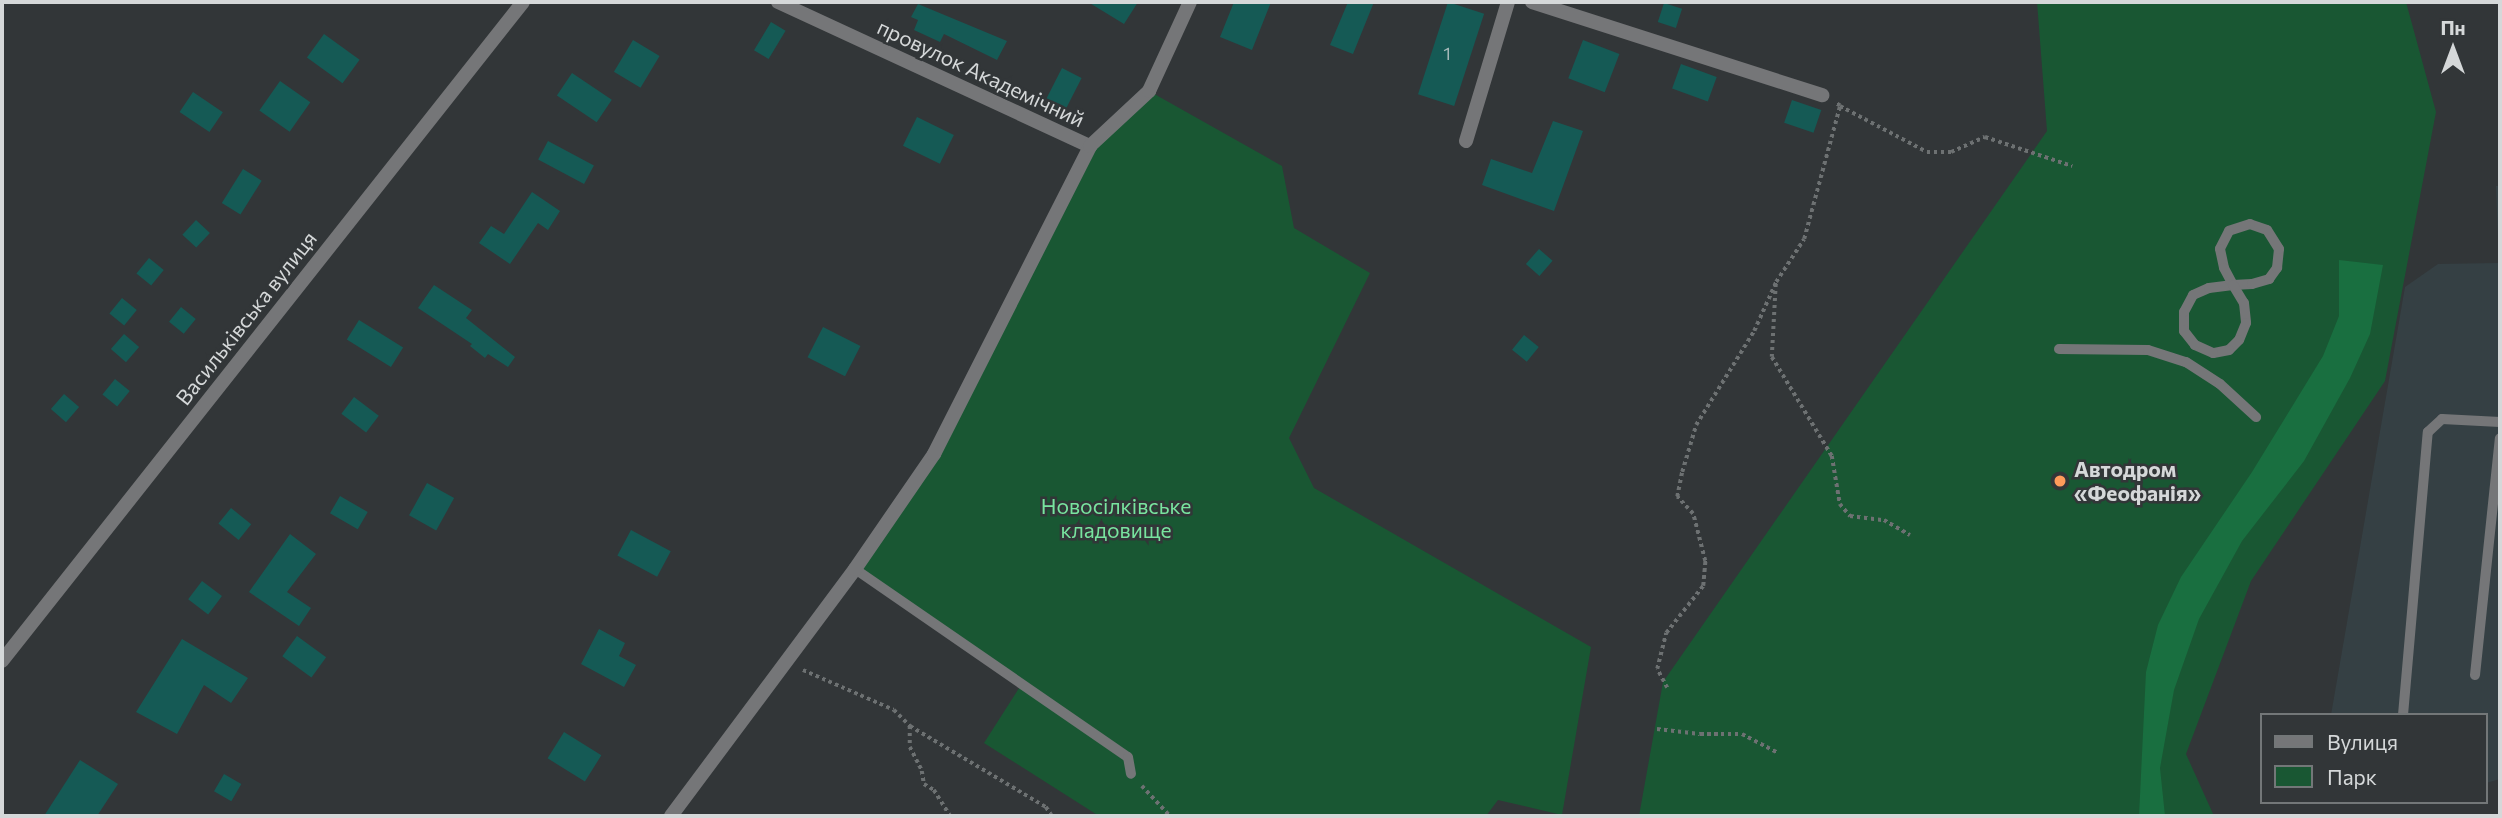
<!DOCTYPE html>
<meta charset="utf-8">
<style>
body{margin:0}
#map{position:relative;width:2502px;height:818px;overflow:hidden;background:#323638;font-family:Commissioner,sans-serif}
div>[style]{position:absolute}
.built>*{inset:0;background:#354044}
.green>*{inset:0;background:#195733}
.forest>*{inset:0;background:#196f40}
.building>*{inset:0;background:#155a55;transform-origin:0 0}
.path>*{height:3.5px;margin-top:-1.75px;transform-origin:0;background:repeating-linear-gradient(90deg,#6d7172 0 3.5px,transparent 0 7px)}
.service>*{height:10px;margin:-5px;padding:0 5px;transform-origin:5px;border-radius:5px;background:#757678}
.minor>*{height:14px;margin:-7px;padding:0 7px;transform-origin:7px;border-radius:7px;background:#757678}
.tertiary>*{height:14px;margin:-7px;padding:0 7px;transform-origin:7px;border-radius:7px;background:#757678}
.dots>*{width:19px;height:19px;translate:-50% -50%;box-sizing:border-box;border:4px solid #323638;border-radius:50%}
span{translate:-50% -50%;white-space:nowrap;text-align:center;line-height:1.15;-webkit-text-stroke:5px #323638;paint-order:stroke}
.number-label{font-size:18px;color:#a5b8b8}
.number-label span{-webkit-text-stroke-width:0}
.street-label{font-size:21px;color:#d5d8d9}
.poi-label{font-size:21px;color:#d5d8d9;font-weight:700}
.left{translate:0 -50%;text-align:left}
.park-label{font-size:21px;color:#78e49f}
.frame{position:absolute;inset:0;border:4px solid #d5d8d9;pointer-events:none}
.legend{position:absolute;left:2260px;top:713px;width:228px;height:91px;box-sizing:border-box;background:#323638;border:2px solid #737778;margin:0;padding:9px 12px;list-style:none;font-size:21px;color:#d5d8d9}
.legend li{display:flex;align-items:center;gap:14px;height:35px}
.legend b{width:35px;border:2px solid #737778}
.north{position:absolute;left:2418px;top:14px;width:70px;height:70px;-webkit-text-stroke:5px #323638;paint-order:stroke;rotate:0deg;font-size:19px;font-weight:700;line-height:28px;text-align:center;color:#d5d8d9}
.north::after{content:'';display:block;margin:auto;width:24px;height:32px;background:#d5d8d9;clip-path:polygon(50% 0,100% 100%,50% 72%,0 100%)}
</style>
<div id="map">
<div class="built">
<div style="clip-path:polygon(2496px 186px,2500px 186px,2500px 779px,2486px 783px,2486px 715px,2331px 715px,2405px 287px,2438px 264px,2499px 263px)"></div>
</div>
<div class="green">
<div style="clip-path:polygon(2037px 2px,2406px 2px,2436px 112px,2385px 381px,2251px 581px,2186px 754px,2214px 816px,1639px 816px,1663px 682px,2047px 131px)"></div>
<div style="clip-path:polygon(1149px 91px,1282px 166px,1294px 228px,1370px 273px,1289px 438px,1314px 488px,1591px 647px,1562px 815px,1498px 800px,1486px 816px,1099px 816px,984px 743px,1021px 685px,855px 569px,934px 454px,1090px 146px)"></div>
</div>
<div class="forest">
<div style="clip-path:polygon(2339px 260px,2383px 265px,2370px 334px,2350px 378px,2304px 461px,2242px 541px,2199px 619px,2174px 690px,2160px 768px,2165px 816px,2139px 816px,2146px 672px,2158px 625px,2181px 577px,2252px 472px,2323px 356px,2339px 316px)"></div>
</div>
<div class="building">
<div style="clip-path:polygon(1088px 2px,1138px 2px,1124px 24px)"></div>
<div style="clip-path:polygon(1234px 2px,1271px 2px,1252px 50px,1220px 37px)"></div>
<div style="clip-path:polygon(1348px 2px,1374px 2px,1353px 54px,1330px 45px)"></div>
<div style="left:1448px;top:2px;width:38px;height:97px;rotate:18deg"></div>
<div style="left:1664px;top:3px;width:19px;height:20px;rotate:18deg"></div>
<div style="clip-path:polygon(918px 4px,1007px 41px,997px 60px,944px 34px,940px 42px,914px 30px,918px 20px,911px 17px)"></div>
<div style="left:771px;top:22px;width:17px;height:33px;rotate:31deg"></div>
<div style="left:324px;top:34px;width:44px;height:29px;rotate:36deg"></div>
<div style="left:633px;top:40px;width:31px;height:37px;rotate:31deg"></div>
<div style="left:1583px;top:40px;width:39px;height:41px;rotate:21deg"></div>
<div style="left:1681px;top:64px;width:38px;height:26px;rotate:20deg"></div>
<div style="left:1062px;top:68px;width:22px;height:42px;rotate:27deg"></div>
<div style="left:572px;top:73px;width:48px;height:27px;rotate:34deg"></div>
<div style="left:280px;top:81px;width:37px;height:36px;rotate:35deg"></div>
<div style="left:193px;top:92px;width:36px;height:24px;rotate:34deg"></div>
<div style="left:1792px;top:100px;width:31px;height:24px;rotate:19deg"></div>
<div style="left:917px;top:117px;width:41px;height:32px;rotate:26deg"></div>
<div style="clip-path:polygon(1553px 121px,1583px 131px,1554px 211px,1482px 185px,1491px 159px,1532px 173px)"></div>
<div style="left:548px;top:141px;width:52px;height:21px;rotate:28deg"></div>
<div style="left:243px;top:169px;width:22px;height:40px;rotate:32deg"></div>
<div style="clip-path:polygon(532px 192px,560px 211px,548px 230px,538px 223px,510px 264px,479px 243px,491px 226px,504px 234px)"></div>
<div style="left:196px;top:220px;width:19px;height:20px;rotate:43deg"></div>
<div style="left:1539px;top:249px;width:18px;height:20px;rotate:41deg"></div>
<div style="left:149px;top:258px;width:19px;height:20px;rotate:39deg"></div>
<div style="clip-path:polygon(434px 285px,472px 310px,466px 318px,515px 357px,508px 367px,488px 354px,485px 358px,470px 346px,472px 344px,418px 308px)"></div>
<div style="left:122px;top:298px;width:19px;height:20px;rotate:39deg"></div>
<div style="left:181px;top:307px;width:19px;height:19px;rotate:39deg"></div>
<div style="left:359px;top:320px;width:52px;height:23px;rotate:32deg"></div>
<div style="left:823px;top:327px;width:42px;height:34px;rotate:27deg"></div>
<div style="left:124px;top:334px;width:20px;height:20px;rotate:41deg"></div>
<div style="left:1524px;top:335px;width:19px;height:19px;rotate:39deg"></div>
<div style="left:115px;top:379px;width:19px;height:20px;rotate:39deg"></div>
<div style="left:64px;top:394px;width:20px;height:20px;rotate:41deg"></div>
<div style="left:354px;top:397px;width:31px;height:21px;rotate:37deg"></div>
<div style="left:427px;top:483px;width:31px;height:37px;rotate:29deg"></div>
<div style="left:340px;top:496px;width:32px;height:20px;rotate:30deg"></div>
<div style="left:231px;top:508px;width:26px;height:20px;rotate:39deg"></div>
<div style="left:631px;top:530px;width:45px;height:29px;rotate:28deg"></div>
<div style="clip-path:polygon(290px 534px,316px 554px,287px 592px,311px 608px,299px 626px,249px 592px)"></div>
<div style="left:202px;top:581px;width:25px;height:23px;rotate:37deg"></div>
<div style="clip-path:polygon(599px 629px,625px 643px,619px 656px,636px 665px,624px 687px,581px 664px)"></div>
<div style="left:297px;top:636px;width:36px;height:25px;rotate:36deg"></div>
<div style="clip-path:polygon(182px 639px,248px 678px,231px 703px,204px 685px,177px 734px,136px 712px)"></div>
<div style="left:564px;top:732px;width:44px;height:31px;rotate:32deg"></div>
<div style="clip-path:polygon(80px 760px,118px 784px,97px 816px,44px 816px)"></div>
<div style="left:224px;top:774px;width:20px;height:20px;rotate:30deg"></div>
</div>
<div class="path">
<div style="left:1840px;top:106px;width:98px;rotate:27.9deg"></div>
<div style="left:1927px;top:152px;width:24px"></div>
<div style="left:1951px;top:152px;width:37px;rotate:-24deg"></div>
<div style="left:1985px;top:137px;width:92px;rotate:18.4deg"></div>
<div style="left:1776px;top:284px;width:73px;rotate:93.1deg"></div>
<div style="left:1772px;top:357px;width:116px;rotate:58.8deg"></div>
<div style="left:1832px;top:456px;width:49px;rotate:80.5deg"></div>
<div style="left:1840px;top:504px;width:16px;rotate:50deg"></div>
<div style="left:1850px;top:516px;width:34px;rotate:7deg"></div>
<div style="left:1884px;top:520px;width:30px;rotate:30deg"></div>
<div style="left:803px;top:670px;width:99px;rotate:23.7deg"></div>
<div style="left:894px;top:710px;width:23px;rotate:45deg"></div>
<div style="left:910px;top:726px;width:158px;rotate:30.8deg"></div>
<div style="left:1046px;top:807px;width:11px;rotate:56deg"></div>
<div style="left:1667px;top:688px;width:21px;rotate:-118deg"></div>
<div style="left:1657px;top:669px;width:37px;rotate:-76deg"></div>
<div style="left:1666px;top:633px;width:60px;rotate:-51.8deg"></div>
<div style="left:1703px;top:586px;width:25px;rotate:-85deg"></div>
<div style="left:1705px;top:561px;width:49px;rotate:-104.3deg"></div>
<div style="left:1693px;top:514px;width:23px;rotate:-133deg"></div>
<div style="left:1677px;top:497px;width:25px;rotate:-79deg"></div>
<div style="left:1682px;top:472px;width:49px;rotate:-73.4deg"></div>
<div style="left:1696px;top:425px;width:110px;rotate:-58.3deg"></div>
<div style="left:1754px;top:331px;width:54px;rotate:-65.8deg"></div>
<div style="left:1776px;top:282px;width:51px;rotate:-56.9deg"></div>
<div style="left:1804px;top:239px;width:138px;rotate:-74.9deg"></div>
<div style="left:1840px;top:106px;width:6px;rotate:-149deg"></div>
<div style="left:910px;top:726px;width:21px;rotate:90deg"></div>
<div style="left:910px;top:747px;width:27px;rotate:63deg"></div>
<div style="left:922px;top:771px;width:13px;rotate:81deg"></div>
<div style="left:924px;top:784px;width:12px;rotate:31deg"></div>
<div style="left:934px;top:790px;width:31px;rotate:58deg"></div>
<div style="left:1657px;top:729px;width:43px;rotate:6.6deg"></div>
<div style="left:1700px;top:734px;width:42px"></div>
<div style="left:1742px;top:734px;width:41px;rotate:27.8deg"></div>
<div style="left:1142px;top:786px;width:41px;rotate:47deg"></div>
</div>
<div class="service">
<div style="left:2184px;top:331px;width:19px;rotate:-90deg"></div>
<div style="left:2184px;top:312px;width:19px;rotate:-62deg"></div>
<div style="left:2193px;top:295px;width:17px;rotate:-24deg"></div>
<div style="left:2209px;top:288px;width:24px;rotate:-7deg"></div>
<div style="left:2233px;top:285px;width:19px;rotate:-3deg"></div>
<div style="left:2252px;top:284px;width:18px;rotate:-16deg"></div>
<div style="left:2269px;top:279px;width:14px;rotate:-54deg"></div>
<div style="left:2277px;top:268px;width:19px;rotate:-84deg"></div>
<div style="left:2279px;top:249px;width:22px;rotate:-122deg"></div>
<div style="left:2267px;top:230px;width:18px;rotate:-161deg"></div>
<div style="left:2250px;top:224px;width:22px;rotate:162deg"></div>
<div style="left:2229px;top:231px;width:20px;rotate:117deg"></div>
<div style="left:2220px;top:249px;width:19px;rotate:78deg"></div>
<div style="left:2224px;top:268px;width:19px;rotate:62deg"></div>
<div style="left:2233px;top:285px;width:21px;rotate:59deg"></div>
<div style="left:2244px;top:303px;width:20px;rotate:84deg"></div>
<div style="left:2246px;top:323px;width:18px;rotate:112deg"></div>
<div style="left:2239px;top:340px;width:14px;rotate:135deg"></div>
<div style="left:2229px;top:350px;width:16px;rotate:169deg"></div>
<div style="left:2213px;top:353px;width:20px;rotate:-156deg"></div>
<div style="left:2195px;top:345px;width:18px;rotate:-128deg"></div>
<div style="left:2059px;top:349px;width:89px;rotate:0.6deg"></div>
<div style="left:2148px;top:350px;width:40px;rotate:18deg"></div>
<div style="left:2186px;top:362px;width:40px;rotate:32.9deg"></div>
<div style="left:2220px;top:384px;width:49px;rotate:42.5deg"></div>
<div style="left:855px;top:569px;width:331px;rotate:34.6deg"></div>
<div style="left:1128px;top:757px;width:17px;rotate:80deg"></div>
<div style="left:2475px;top:675px;width:238px;rotate:-84deg"></div>
<div style="left:2403px;top:715px;width:284px;rotate:-85deg"></div>
<div style="left:2428px;top:432px;width:19px;rotate:-43deg"></div>
<div style="left:2442px;top:419px;width:58px;rotate:3deg"></div>
</div>
<div class="minor">
<div style="left:778px;top:2px;width:344px;rotate:24.8deg"></div>
<div style="left:1532px;top:2px;width:305px;rotate:17.8deg"></div>
<div style="left:1466px;top:141px;width:145px;rotate:-73.2deg"></div>
<div style="left:671px;top:816px;width:308px;rotate:-53.3deg"></div>
<div style="left:855px;top:569px;width:140px;rotate:-55.5deg"></div>
<div style="left:934px;top:454px;width:345px;rotate:-63.1deg"></div>
<div style="left:1090px;top:146px;width:81px;rotate:-43deg"></div>
<div style="left:1149px;top:91px;width:98px;rotate:-65.3deg"></div>
</div>
<div class="tertiary">
<div style="left:2px;top:661px;width:840px;rotate:-51.67deg"></div>
</div>
<div class="dots">
<div style="left:2060px;top:481px;background:#ff9b5a"></div>
</div>
<div class="number-label">
<span style="left:1447px;top:53px">1</span>
</div>
<div class="street-label">
<span style="left:981px;top:73px;rotate:25deg">провулок Академічний</span>
<span style="left:246px;top:318px;rotate:-52deg">Васильківська вулиця</span>
</div>
<div class="poi-label">
<span class="left" style="left:2074px;top:481px">Автодром<br>«Феофанія»</span>
</div>
<div class="park-label">
<span style="left:1116px;top:518px">Новосілківське<br>кладовище</span>
</div>
<div class="frame"></div>
<ul class="legend">
<li><b style="height:9px;background:#757678"></b>Вулиця</li>
<li><b style="height:19px;background:#195733"></b>Парк</li>
</ul>
<div class="north">Пн</div>
</div>
